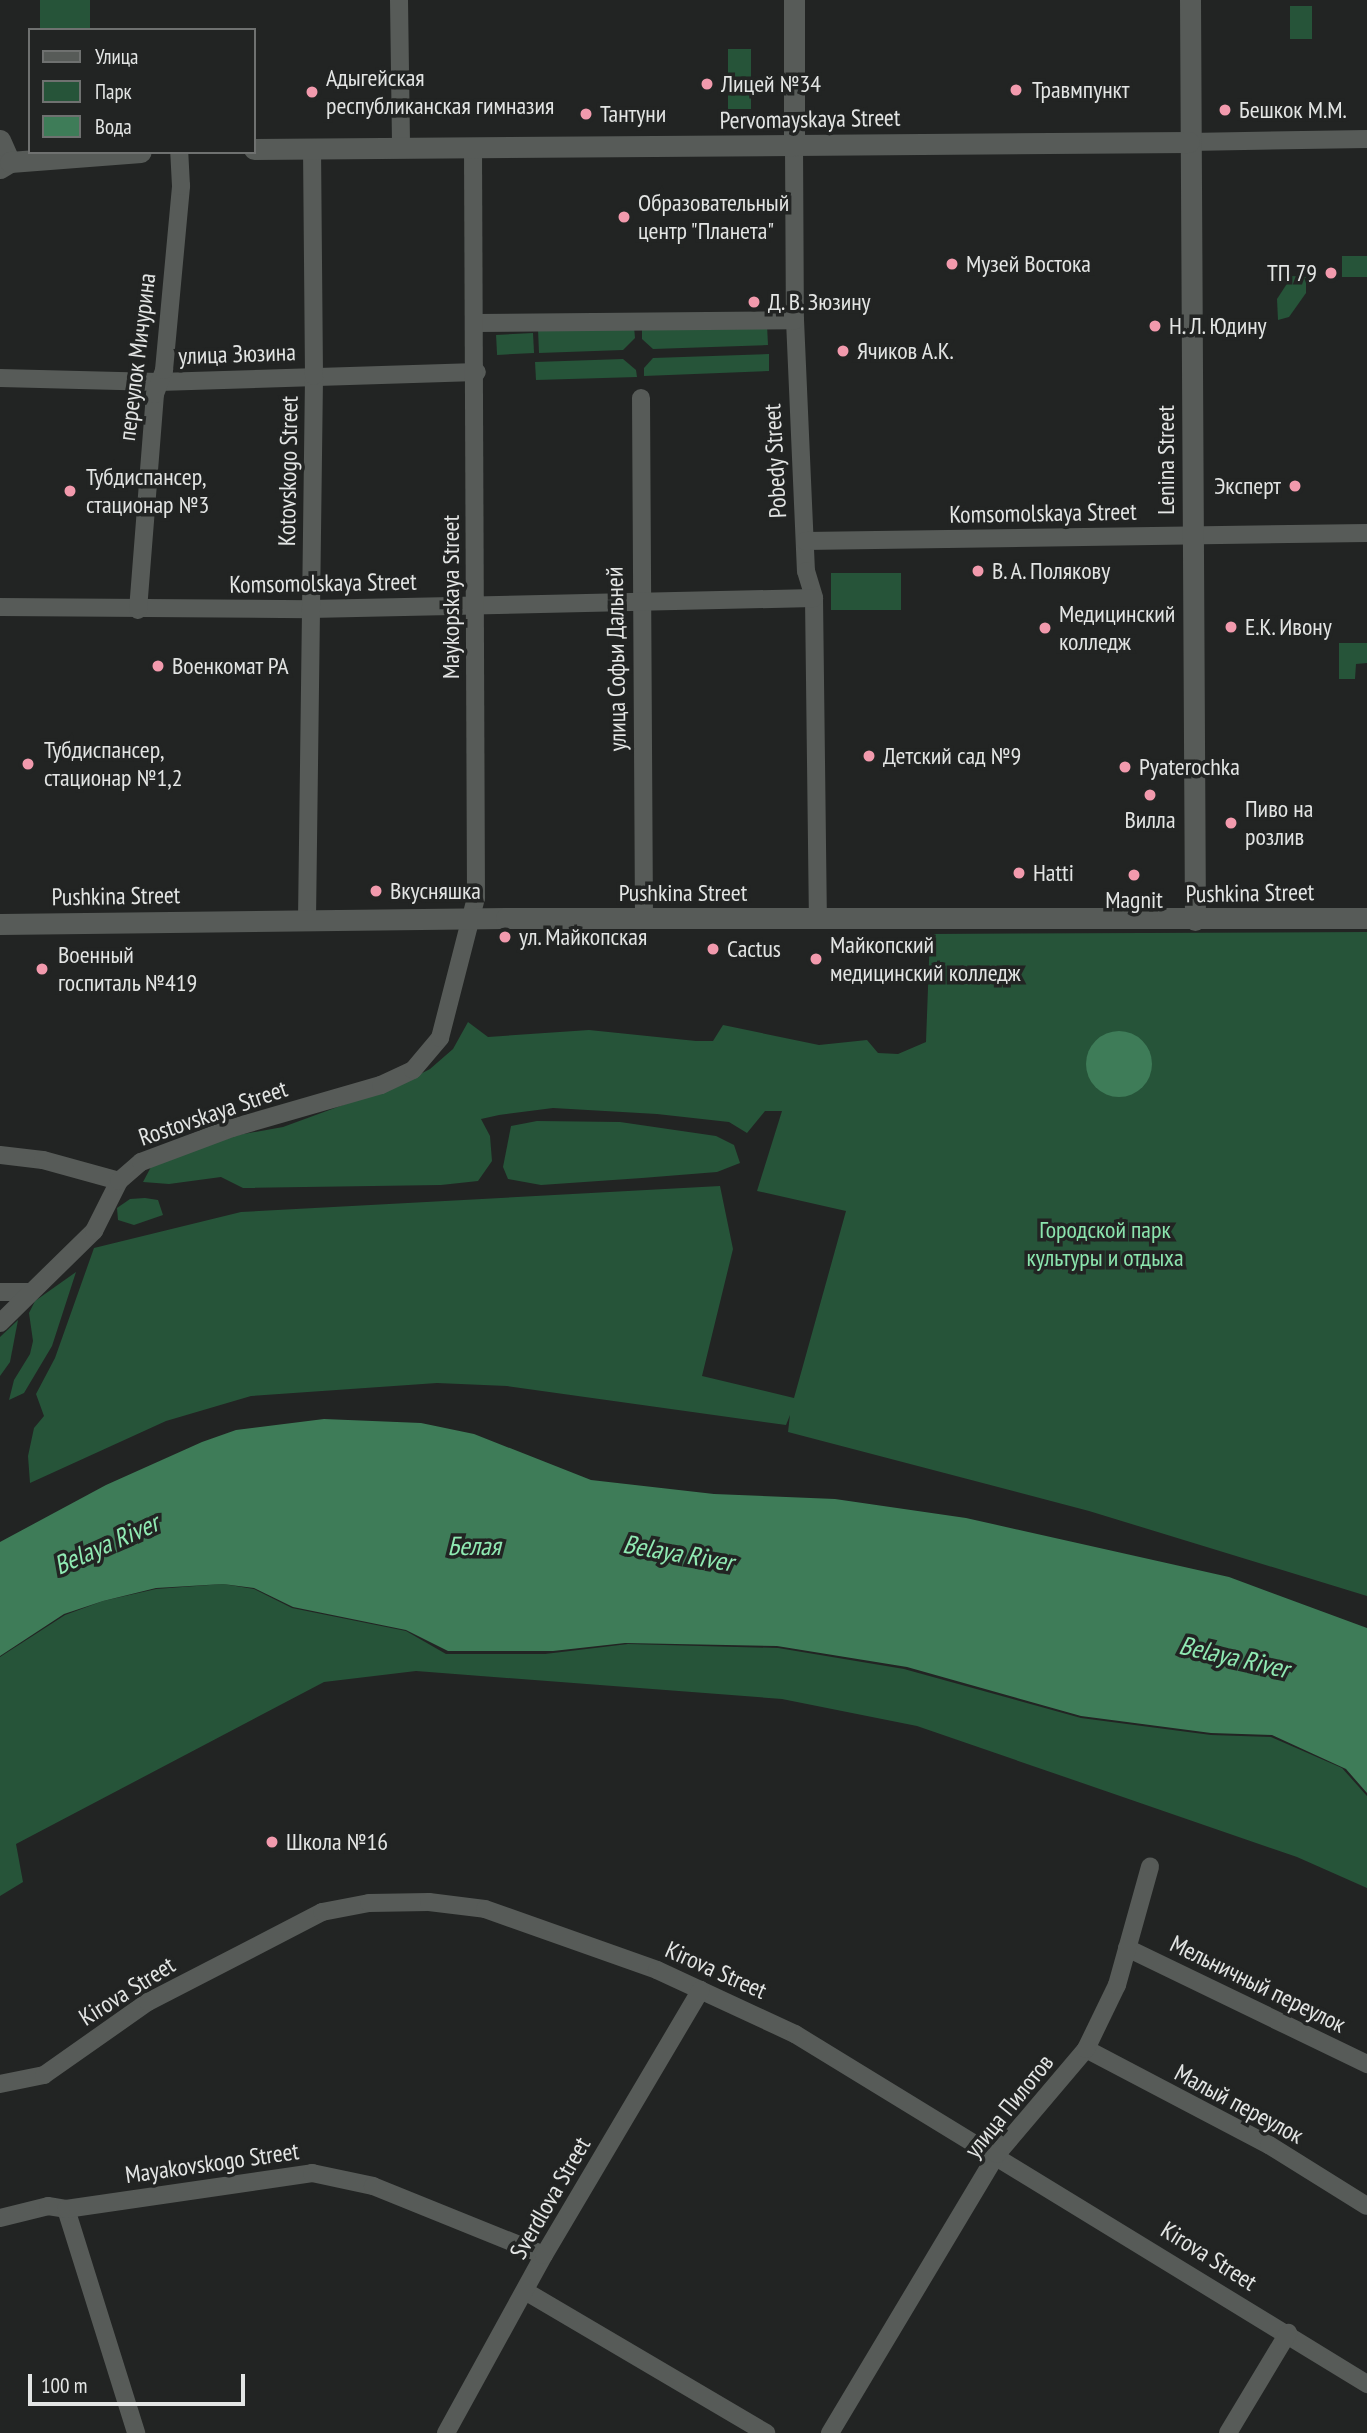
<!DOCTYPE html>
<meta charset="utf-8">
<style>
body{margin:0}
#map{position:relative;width:1367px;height:2433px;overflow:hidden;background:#222423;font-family:"PT Sans Narrow",sans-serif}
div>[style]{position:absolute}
.green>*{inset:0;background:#265439;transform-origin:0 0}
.water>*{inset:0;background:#3e7c58}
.round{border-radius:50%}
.street>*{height:18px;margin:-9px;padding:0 9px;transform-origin:9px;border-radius:9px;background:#575b58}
.secondary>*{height:21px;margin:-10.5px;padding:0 10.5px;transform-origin:10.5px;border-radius:10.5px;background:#575b58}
.dots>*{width:19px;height:19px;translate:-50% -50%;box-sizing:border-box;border:4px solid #222423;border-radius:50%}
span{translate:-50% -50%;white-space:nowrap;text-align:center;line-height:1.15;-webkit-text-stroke:7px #222423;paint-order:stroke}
.poi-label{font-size:24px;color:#e3e5e4}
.left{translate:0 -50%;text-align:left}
.right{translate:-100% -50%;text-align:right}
.street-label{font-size:24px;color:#e3e5e4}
.park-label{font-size:24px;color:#8be5ae}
.water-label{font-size:26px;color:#90eab3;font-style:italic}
.legend{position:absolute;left:28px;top:28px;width:228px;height:126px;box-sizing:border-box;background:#222423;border:2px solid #6f7170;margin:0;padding:9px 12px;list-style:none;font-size:21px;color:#e3e5e4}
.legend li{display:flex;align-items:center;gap:14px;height:35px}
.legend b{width:35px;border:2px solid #6f7170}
.scale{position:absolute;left:28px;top:2374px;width:217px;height:32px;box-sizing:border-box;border:4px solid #e3e5e4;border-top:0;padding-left:9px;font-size:21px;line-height:24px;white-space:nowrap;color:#e3e5e4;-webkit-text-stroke:5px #222423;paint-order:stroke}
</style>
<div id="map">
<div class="green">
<div style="left:40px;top:0;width:50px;height:30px"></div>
<div style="left:1290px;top:6px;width:22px;height:33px"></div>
<div style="left:728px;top:49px;width:23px;height:60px"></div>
<div style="left:1367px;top:256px;width:21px;height:25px;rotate:90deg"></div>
<div style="clip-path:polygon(1292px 276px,1306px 277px,1306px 293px,1289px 317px,1278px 320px,1277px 299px)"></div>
<div style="clip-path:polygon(767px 325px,768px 345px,653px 349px,642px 339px,642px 327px)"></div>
<div style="clip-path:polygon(634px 327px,635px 338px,623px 350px,539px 353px,538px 329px)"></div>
<div style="left:533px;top:333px;width:20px;height:37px;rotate:87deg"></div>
<div style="clip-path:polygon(769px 354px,769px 371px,644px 376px,644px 368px,653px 358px)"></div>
<div style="clip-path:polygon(623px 359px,636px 370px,637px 377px,536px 380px,535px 362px)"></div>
<div style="left:901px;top:573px;width:37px;height:70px;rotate:90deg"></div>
<div style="clip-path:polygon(1339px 643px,1367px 643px,1367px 663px,1356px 664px,1355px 679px,1339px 679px)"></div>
<div style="clip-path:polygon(1367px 932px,1367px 1596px,1089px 1511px,788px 1432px,790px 1415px,786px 1425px,507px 1386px,437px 1383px,251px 1396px,166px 1421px,30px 1483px,28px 1456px,34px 1428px,44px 1416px,36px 1394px,55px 1358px,94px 1248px,241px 1212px,720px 1186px,733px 1249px,702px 1376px,794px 1398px,846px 1211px,757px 1191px,782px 1111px,765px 1111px,747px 1133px,729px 1122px,657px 1114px,553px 1108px,499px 1115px,481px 1119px,490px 1136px,492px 1161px,478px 1181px,441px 1185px,243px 1188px,221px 1177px,169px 1184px,143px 1182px,152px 1165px,238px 1135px,283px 1127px,403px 1083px,430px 1069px,453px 1049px,468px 1022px,488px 1037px,589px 1030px,696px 1041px,713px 1041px,723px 1025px,819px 1045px,867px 1040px,878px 1053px,898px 1054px,926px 1042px,930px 934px)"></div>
<div style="clip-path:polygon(537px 1121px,620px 1122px,716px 1136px,734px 1145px,740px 1163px,717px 1172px,642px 1178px,541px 1185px,508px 1179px,503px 1167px,511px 1126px)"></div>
<div style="clip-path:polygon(145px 1198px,158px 1200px,163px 1215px,134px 1225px,118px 1220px,117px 1208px,130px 1199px)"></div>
<div style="clip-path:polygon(76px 1272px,52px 1346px,24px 1393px,9px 1400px,14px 1380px,30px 1354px,33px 1341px,29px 1313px,35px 1301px)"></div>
<div style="clip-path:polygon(18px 1320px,10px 1362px,0 1376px,0 1337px)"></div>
<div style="clip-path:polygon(223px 1584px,254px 1589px,292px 1608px,406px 1631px,446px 1654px,545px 1654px,628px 1644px,778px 1648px,904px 1669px,1081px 1718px,1211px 1735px,1271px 1737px,1342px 1768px,1367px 1796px,1367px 1888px,1297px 1857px,917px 1726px,782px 1699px,416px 1671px,324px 1682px,16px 1844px,23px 1882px,0 1896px,0 1657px,65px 1615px,103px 1601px,156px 1589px)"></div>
</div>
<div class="water">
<div class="round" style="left:1086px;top:1031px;width:66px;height:66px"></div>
<div style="clip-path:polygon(324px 1419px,421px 1423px,474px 1434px,591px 1480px,714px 1494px,835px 1499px,966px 1518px,1229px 1577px,1367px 1628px,1367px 1793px,1346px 1769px,1272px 1735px,1211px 1733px,1081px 1716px,907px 1667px,777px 1646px,625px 1643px,553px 1651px,448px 1651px,406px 1630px,293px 1607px,254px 1588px,223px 1584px,156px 1588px,103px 1601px,64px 1614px,0 1656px,0 1542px,106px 1485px,202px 1442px,236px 1430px)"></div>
</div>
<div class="street">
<div style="left:399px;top:0;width:147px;rotate:89.2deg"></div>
<div style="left:1189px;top:142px;width:178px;rotate:-1deg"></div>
<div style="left:794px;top:146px;width:174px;rotate:89.7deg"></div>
<div style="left:795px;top:320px;width:251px;rotate:87.5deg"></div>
<div style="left:806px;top:571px;width:28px;rotate:73deg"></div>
<div style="left:814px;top:598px;width:320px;rotate:89.3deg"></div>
<div style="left:477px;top:323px;width:318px;rotate:-0.5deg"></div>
<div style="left:0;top:378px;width:159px;rotate:1.4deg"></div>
<div style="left:159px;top:382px;width:318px;rotate:-1.8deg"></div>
<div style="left:641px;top:398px;width:522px;rotate:89.67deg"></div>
<div style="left:805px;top:541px;width:562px;rotate:-0.82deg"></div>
<div style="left:0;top:607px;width:310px;rotate:0.4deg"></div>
<div style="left:310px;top:609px;width:504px;rotate:-1.25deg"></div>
<div style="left:138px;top:610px;width:217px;rotate:-85.5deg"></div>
<div style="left:155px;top:394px;width:26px;rotate:-69deg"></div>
<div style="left:164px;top:370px;width:185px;rotate:-84.7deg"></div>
<div style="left:181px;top:186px;width:34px;rotate:-93deg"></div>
<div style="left:307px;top:920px;width:544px;rotate:-89.26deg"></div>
<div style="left:314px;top:376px;width:228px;rotate:-90.5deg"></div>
<div style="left:0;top:1155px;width:43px;rotate:6.6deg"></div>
<div style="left:43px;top:1160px;width:79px;rotate:15.4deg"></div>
<div style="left:0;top:1292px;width:31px"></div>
<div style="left:0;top:1323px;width:132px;rotate:-44.4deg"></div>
<div style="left:94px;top:1231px;width:56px;rotate:-63.4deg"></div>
<div style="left:119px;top:1181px;width:29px;rotate:-41deg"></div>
<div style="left:141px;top:1162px;width:97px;rotate:-20.5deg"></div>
<div style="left:232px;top:1128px;width:155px;rotate:-16.1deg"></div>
<div style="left:381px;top:1085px;width:35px;rotate:-25deg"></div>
<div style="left:413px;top:1070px;width:42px;rotate:-49.8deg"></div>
<div style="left:440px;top:1038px;width:145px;rotate:-75.6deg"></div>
<div style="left:476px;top:898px;width:747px;rotate:-90.23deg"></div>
<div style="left:1127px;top:1948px;width:267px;rotate:25.8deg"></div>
<div style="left:1086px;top:2049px;width:207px;rotate:27.7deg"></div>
<div style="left:1269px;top:2145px;width:115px;rotate:31.9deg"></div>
<div style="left:0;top:2084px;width:45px;rotate:-11.6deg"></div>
<div style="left:44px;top:2075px;width:127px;rotate:-35.1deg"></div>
<div style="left:148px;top:2002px;width:196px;rotate:-27.3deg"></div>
<div style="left:322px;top:1912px;width:48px;rotate:-10.8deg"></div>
<div style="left:369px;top:1903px;width:60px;rotate:-1deg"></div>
<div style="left:429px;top:1902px;width:56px;rotate:7.1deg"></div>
<div style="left:485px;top:1909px;width:182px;rotate:19.5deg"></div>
<div style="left:657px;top:1970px;width:152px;rotate:24.9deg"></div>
<div style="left:795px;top:2034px;width:671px;rotate:31.46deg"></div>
<div style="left:66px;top:2209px;width:235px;rotate:72.6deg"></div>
<div style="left:0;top:2218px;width:49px;rotate:-14deg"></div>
<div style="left:48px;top:2206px;width:18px;rotate:9deg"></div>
<div style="left:66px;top:2209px;width:249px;rotate:-8.3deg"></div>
<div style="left:312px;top:2173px;width:62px;rotate:12deg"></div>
<div style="left:373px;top:2186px;width:184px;rotate:22deg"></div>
<div style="left:525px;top:2291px;width:280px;rotate:30.5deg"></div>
<div style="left:446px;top:2433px;width:203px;rotate:-61.2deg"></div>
<div style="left:544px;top:2255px;width:308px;rotate:-59.4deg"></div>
<div style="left:830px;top:2433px;width:325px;rotate:-59.1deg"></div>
<div style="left:997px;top:2154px;width:138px;rotate:-49.7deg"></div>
<div style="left:1086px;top:2049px;width:71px;rotate:-64.2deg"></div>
<div style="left:1117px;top:1985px;width:123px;rotate:-74.4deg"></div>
<div style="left:1228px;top:2433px;width:117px;rotate:-59deg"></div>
</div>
<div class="secondary">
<div style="left:794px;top:0;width:146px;rotate:90deg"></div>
<div style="left:1190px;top:0;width:920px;rotate:89.69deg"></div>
<div style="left:0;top:140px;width:24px;rotate:66deg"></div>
<div style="left:254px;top:149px;width:935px;rotate:-0.43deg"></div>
<div style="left:0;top:168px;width:12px;rotate:-31deg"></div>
<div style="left:10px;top:162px;width:131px;rotate:-4.4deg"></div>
<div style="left:0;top:924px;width:506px;rotate:-0.68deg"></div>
<div style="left:506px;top:918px;width:861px"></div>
</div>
<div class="dots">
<div style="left:707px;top:84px;background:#f29aad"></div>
<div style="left:1016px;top:90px;background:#f29aad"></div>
<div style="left:312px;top:92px;background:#f29aad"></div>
<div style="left:1225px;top:110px;background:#f29aad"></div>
<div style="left:586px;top:114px;background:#f29aad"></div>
<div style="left:624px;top:217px;background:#f29aad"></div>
<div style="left:952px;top:264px;background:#f29aad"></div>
<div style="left:1331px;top:273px;background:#f29aad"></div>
<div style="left:754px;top:302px;background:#f29aad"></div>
<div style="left:1155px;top:326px;background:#f29aad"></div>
<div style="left:843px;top:351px;background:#f29aad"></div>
<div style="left:1295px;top:486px;background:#f29aad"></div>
<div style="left:70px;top:491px;background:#f29aad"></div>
<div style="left:978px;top:571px;background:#f29aad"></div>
<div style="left:1231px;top:627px;background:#f29aad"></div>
<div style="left:1045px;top:628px;background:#f29aad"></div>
<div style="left:158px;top:666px;background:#f29aad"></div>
<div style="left:869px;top:756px;background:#f29aad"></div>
<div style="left:28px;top:764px;background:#f29aad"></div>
<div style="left:1125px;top:767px;background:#f29aad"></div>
<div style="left:1150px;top:795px;background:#f29aad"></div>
<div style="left:1231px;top:823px;background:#f29aad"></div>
<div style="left:1019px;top:873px;background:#f29aad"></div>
<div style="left:1134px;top:875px;background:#f29aad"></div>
<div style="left:376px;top:891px;background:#f29aad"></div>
<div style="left:505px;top:937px;background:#f29aad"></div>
<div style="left:713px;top:949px;background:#f29aad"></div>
<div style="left:816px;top:959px;background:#f29aad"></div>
<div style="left:42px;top:969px;background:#f29aad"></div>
<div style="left:272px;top:1842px;background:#f29aad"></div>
</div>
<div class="poi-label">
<span class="left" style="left:326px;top:92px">Адыгейская<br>республиканская гимназия</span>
<span class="left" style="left:721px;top:84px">Лицей №34</span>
<span class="left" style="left:1032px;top:90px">Травмпункт</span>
<span class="left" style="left:1239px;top:110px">Бешкок М.М.</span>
<span class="left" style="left:600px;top:114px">Тантуни</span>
<span class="left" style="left:638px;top:217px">Образовательный<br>центр "Планета"</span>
<span class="left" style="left:966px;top:264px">Музей Востока</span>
<span class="right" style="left:1317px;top:273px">ТП 79</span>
<span class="left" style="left:768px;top:302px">Д. В. Зюзину</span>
<span class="left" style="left:1169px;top:326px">Н. Л. Юдину</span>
<span class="left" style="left:857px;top:351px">Ячиков А.К.</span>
<span class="left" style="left:86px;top:491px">Тубдиспансер,<br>стационар №3</span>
<span class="right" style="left:1281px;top:486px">Эксперт</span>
<span class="left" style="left:992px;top:571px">В. А. Полякову</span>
<span class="left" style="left:1059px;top:628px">Медицинский<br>колледж</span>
<span class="left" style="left:1245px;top:627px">Е.К. Ивону</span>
<span class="left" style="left:172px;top:666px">Военкомат РА</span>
<span class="left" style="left:44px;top:764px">Тубдиспансер,<br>стационар №1,2</span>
<span class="left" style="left:883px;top:756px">Детский сад №9</span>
<span class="left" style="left:1139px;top:767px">Pyaterochka</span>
<span class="left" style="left:1245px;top:823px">Пиво на<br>розлив</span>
<span style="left:1150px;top:820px">Вилла</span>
<span class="left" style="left:1033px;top:873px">Hatti</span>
<span class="left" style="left:390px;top:891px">Вкусняшка</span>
<span style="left:1134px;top:900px">Magnit</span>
<span class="left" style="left:519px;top:937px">ул. Майкопская</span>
<span class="left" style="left:830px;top:959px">Майкопский<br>медицинский колледж</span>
<span class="left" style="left:727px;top:949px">Cactus</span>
<span class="left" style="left:58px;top:969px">Военный<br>госпиталь №419</span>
<span class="left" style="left:286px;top:1842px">Школа №16</span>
</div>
<div class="street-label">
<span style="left:810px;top:119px;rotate:-1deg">Pervomayskaya Street</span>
<span style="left:237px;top:354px;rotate:-2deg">улица Зюзина</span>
<span style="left:137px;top:357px;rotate:-83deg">переулок Мичурина</span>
<span style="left:1166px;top:460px;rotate:-90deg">Lenina Street</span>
<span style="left:775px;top:461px;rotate:-93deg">Pobedy Street</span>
<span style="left:288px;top:471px;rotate:-89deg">Kotovskogo Street</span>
<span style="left:1043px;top:513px;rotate:-1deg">Komsomolskaya Street</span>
<span style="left:323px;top:583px;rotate:-1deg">Komsomolskaya Street</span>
<span style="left:451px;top:597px;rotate:-90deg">Maykopskaya Street</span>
<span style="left:616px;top:659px;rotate:-91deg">улица Софьи Дальней</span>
<span style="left:683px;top:893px">Pushkina Street</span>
<span style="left:1250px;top:893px;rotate:-1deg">Pushkina Street</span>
<span style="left:116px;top:896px;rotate:-1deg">Pushkina Street</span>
<span style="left:213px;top:1113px;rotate:-19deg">Rostovskaya Street</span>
<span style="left:716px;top:1970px;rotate:24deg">Kirova Street</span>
<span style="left:1258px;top:1984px;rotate:26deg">Мельничный переулок</span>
<span style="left:127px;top:1991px;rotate:-32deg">Kirova Street</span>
<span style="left:1239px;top:2104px;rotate:28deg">Малый переулок</span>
<span style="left:1009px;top:2106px;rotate:-51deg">улица Пилотов</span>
<span style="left:212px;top:2163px;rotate:-8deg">Mayakovskogo Street</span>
<span style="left:550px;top:2198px;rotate:-60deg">Sverdlova Street</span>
<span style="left:1209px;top:2256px;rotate:32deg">Kirova Street</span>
</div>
<div class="park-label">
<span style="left:1105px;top:1244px">Городской парк<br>культуры и отдыха</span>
</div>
<div class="water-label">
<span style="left:106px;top:1544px;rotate:-24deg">Belaya River</span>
<span style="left:474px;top:1546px">Белая</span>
<span style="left:678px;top:1553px;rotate:10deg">Belaya River</span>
<span style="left:1234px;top:1657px;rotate:13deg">Belaya River</span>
</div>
<ul class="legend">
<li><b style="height:9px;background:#575b58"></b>Улица</li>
<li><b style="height:19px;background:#265439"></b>Парк</li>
<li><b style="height:19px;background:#3e7c58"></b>Вода</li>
</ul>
<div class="scale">100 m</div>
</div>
